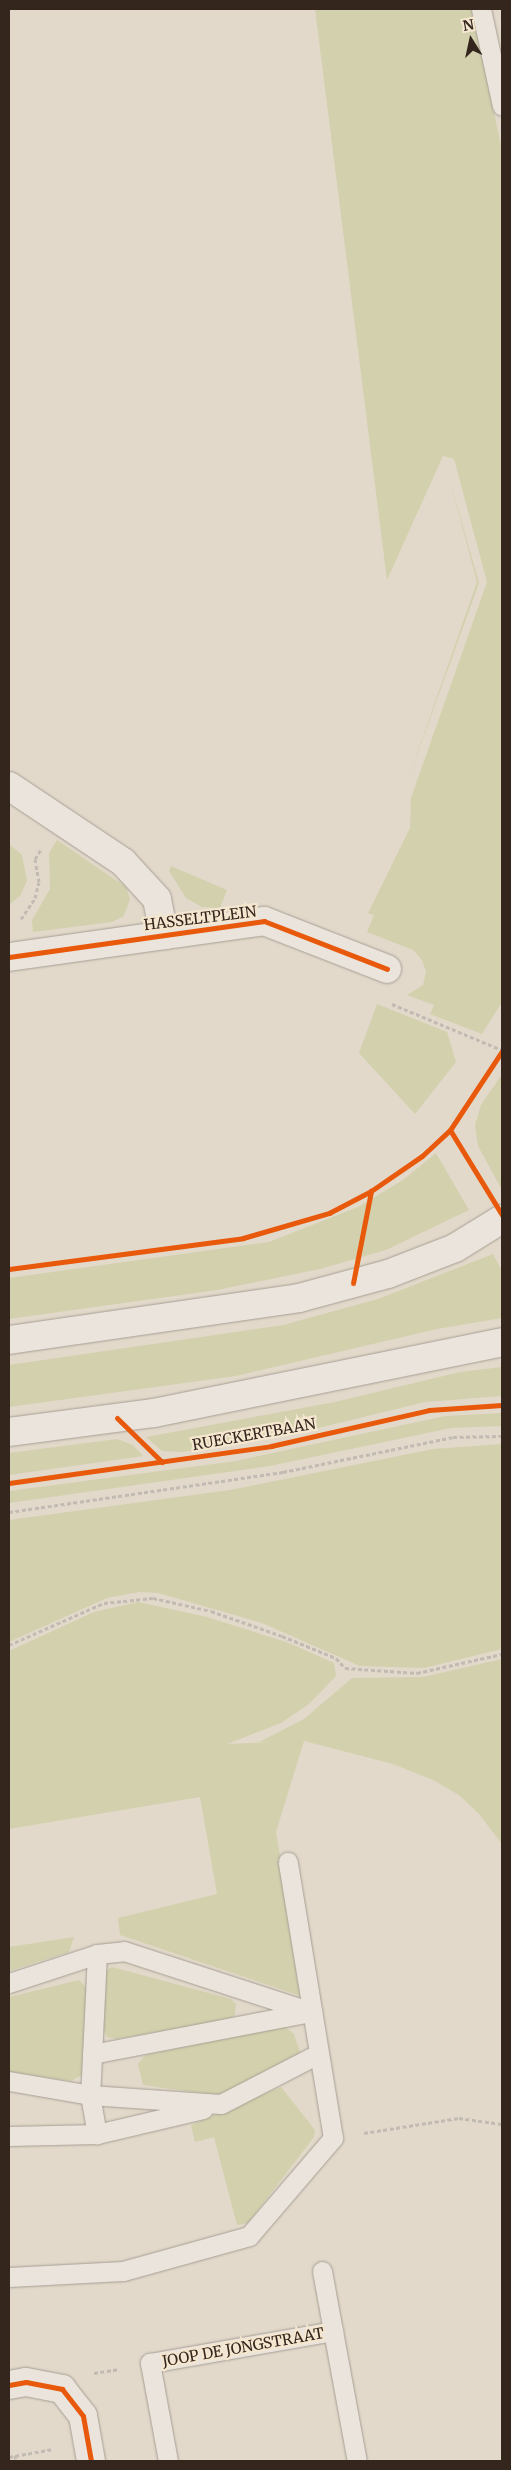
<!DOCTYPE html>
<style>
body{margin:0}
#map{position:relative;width:511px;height:2470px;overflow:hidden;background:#e2d9ca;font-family:Merriweather,serif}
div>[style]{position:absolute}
.green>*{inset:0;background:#d3d0ad}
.path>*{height:3px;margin-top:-1.5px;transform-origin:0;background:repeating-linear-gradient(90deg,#c2bbb3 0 4px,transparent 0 6.5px)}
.roads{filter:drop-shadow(0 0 1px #a79e94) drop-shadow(0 0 1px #a79e94)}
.service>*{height:19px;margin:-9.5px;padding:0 9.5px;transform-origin:9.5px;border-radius:9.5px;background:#eae4dc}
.minor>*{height:28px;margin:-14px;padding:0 14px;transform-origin:14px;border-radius:14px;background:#eae4dc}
.secondary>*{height:28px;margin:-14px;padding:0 14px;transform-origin:14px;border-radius:14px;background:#eae4dc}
.cycleway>*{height:5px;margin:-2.5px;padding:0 2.5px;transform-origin:2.5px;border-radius:2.5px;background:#e8590c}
span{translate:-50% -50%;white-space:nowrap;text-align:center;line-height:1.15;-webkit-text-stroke:4.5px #f4e6cf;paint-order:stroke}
.street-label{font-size:15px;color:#34261d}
.frame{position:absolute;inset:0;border:10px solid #34261d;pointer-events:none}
.north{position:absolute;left:446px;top:15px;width:50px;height:50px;-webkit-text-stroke:4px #f4e6cf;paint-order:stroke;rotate:350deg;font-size:14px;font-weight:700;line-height:20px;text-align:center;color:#34261d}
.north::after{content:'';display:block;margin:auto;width:18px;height:22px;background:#34261d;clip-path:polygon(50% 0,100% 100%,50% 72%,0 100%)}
</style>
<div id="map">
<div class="green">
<div style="clip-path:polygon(315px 9px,472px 9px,502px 150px,502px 1002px,482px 1034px,430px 1014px,434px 1005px,407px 995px,423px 985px,426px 972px,422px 960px,413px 950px,367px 932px,374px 915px,368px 913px,410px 828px,411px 798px,487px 582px,454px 459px,443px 456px,387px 580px)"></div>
<div style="clip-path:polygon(448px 474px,479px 583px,405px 788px,477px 582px)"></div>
<div style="clip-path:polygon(57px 840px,126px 887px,130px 899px,124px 916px,112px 922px,33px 932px,32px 920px,50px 889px,49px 853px)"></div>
<div style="clip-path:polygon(9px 844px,22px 855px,27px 881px,20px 896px,9px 905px)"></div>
<div style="clip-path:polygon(171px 866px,227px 890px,220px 908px,202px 907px,186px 898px,169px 871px)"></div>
<div style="clip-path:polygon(377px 1004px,447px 1032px,456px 1062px,415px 1114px,359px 1053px)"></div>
<div style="clip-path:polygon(502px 1074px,502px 1186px,501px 1188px,478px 1146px,475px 1125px,481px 1105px)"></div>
<div style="clip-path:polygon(436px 1153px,469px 1210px,386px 1250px,320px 1269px,217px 1290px,9px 1319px,9px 1278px,269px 1242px,358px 1207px,403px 1180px)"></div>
<div style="clip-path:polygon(493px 1254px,502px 1271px,502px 1318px,437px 1329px,236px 1376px,9px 1407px,9px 1365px,283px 1325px,378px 1299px)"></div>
<div style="clip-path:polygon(502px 1367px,502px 1396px,425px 1402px,302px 1432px,183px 1452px,162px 1451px,146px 1437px,335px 1402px,460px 1372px)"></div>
<div style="clip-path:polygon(502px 1413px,502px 1426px,451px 1428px,270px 1466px,9px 1503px,9px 1491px,236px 1461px,445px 1416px)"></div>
<div style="clip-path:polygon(117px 1439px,133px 1445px,143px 1456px,9px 1475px,9px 1453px)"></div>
<div style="clip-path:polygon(502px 1444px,502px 1649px,424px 1668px,360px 1666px,262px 1623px,158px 1593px,139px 1592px,107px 1598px,9px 1642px,9px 1520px,230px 1490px,433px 1449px)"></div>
<div style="clip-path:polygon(138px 1602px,207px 1617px,289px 1643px,334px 1663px,336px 1676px,309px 1704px,281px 1723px,227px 1744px,273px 1742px,259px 1742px,304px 1719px,352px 1678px,423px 1677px,502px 1659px,502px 1844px,479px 1814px,459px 1795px,433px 1780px,393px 1764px,304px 1741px,276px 1832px,304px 1997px,120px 1935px,118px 1918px,217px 1894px,200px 1797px,9px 1829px,9px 1651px,94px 1612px)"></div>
<div style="clip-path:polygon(74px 1937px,69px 1952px,9px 1971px,9px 1947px)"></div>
<div style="clip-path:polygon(112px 1967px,231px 1999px,236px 2004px,235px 2015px,231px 2019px,116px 2039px,107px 2037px,103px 2029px,106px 1971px)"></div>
<div style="clip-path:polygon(79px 1980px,89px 1990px,82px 2075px,71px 2081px,9px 2072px,9px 1997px)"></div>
<div style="clip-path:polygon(284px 2026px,294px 2034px,301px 2055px,221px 2096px,143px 2085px,138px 2064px,145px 2055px)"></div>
<div style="clip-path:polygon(281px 2087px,315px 2130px,314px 2137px,248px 2223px,237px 2225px,214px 2137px,195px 2142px,191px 2125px)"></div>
</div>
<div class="path">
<div style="left:21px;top:919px;width:25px;rotate:-56deg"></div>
<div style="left:35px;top:898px;width:16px;rotate:-76deg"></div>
<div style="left:39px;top:882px;width:23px;rotate:-100deg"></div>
<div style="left:35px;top:859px;width:13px;rotate:-58deg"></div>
<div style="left:392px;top:1004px;width:119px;rotate:22.7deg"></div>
<div style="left:9px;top:1512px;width:277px;rotate:-8.3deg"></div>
<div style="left:283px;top:1472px;width:174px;rotate:-11.6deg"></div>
<div style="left:453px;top:1437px;width:49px;rotate:-1.2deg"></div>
<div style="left:9px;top:1645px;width:104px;rotate:-23.9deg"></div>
<div style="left:104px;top:1603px;width:49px;rotate:-5.8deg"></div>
<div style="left:153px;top:1598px;width:59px;rotate:12.6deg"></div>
<div style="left:211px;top:1611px;width:75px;rotate:19.4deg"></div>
<div style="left:282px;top:1636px;width:58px;rotate:22.2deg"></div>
<div style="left:336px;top:1658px;width:13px;rotate:48deg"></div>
<div style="left:345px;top:1668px;width:72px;rotate:4deg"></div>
<div style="left:417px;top:1673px;width:87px;rotate:-12.6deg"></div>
<div style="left:364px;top:2133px;width:96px;rotate:-9deg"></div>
<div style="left:459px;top:2118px;width:43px;rotate:7.9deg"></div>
<div style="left:94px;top:2373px;width:26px;rotate:-9deg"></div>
<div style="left:15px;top:2455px;width:6px;rotate:81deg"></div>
<div style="left:9px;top:2457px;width:45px;rotate:-10.3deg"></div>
</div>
<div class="roads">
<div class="service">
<div style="left:481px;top:9px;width:99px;rotate:77.8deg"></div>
<div style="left:97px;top:1954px;width:27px;rotate:-6deg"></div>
<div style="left:124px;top:1951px;width:198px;rotate:18deg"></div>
<div style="left:9px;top:1983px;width:93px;rotate:-18.2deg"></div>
<div style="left:97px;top:1954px;width:141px;rotate:92.8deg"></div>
<div style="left:90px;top:2095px;width:40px;rotate:80deg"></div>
<div style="left:97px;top:2134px;width:88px;rotate:178.7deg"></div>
<div style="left:92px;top:2054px;width:223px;rotate:-10.9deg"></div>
<div style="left:9px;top:2081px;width:82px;rotate:9.8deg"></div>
<div style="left:90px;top:2095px;width:131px;rotate:3.9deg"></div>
<div style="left:221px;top:2104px;width:109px;rotate:-27.3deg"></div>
<div style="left:97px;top:2134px;width:109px;rotate:-13.3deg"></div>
<div style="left:322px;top:2271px;width:193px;rotate:79.6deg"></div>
<div style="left:9px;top:2277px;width:114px;rotate:-3deg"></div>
<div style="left:123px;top:2271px;width:131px;rotate:-15.5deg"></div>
<div style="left:249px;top:2236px;width:129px;rotate:-49.4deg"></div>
<div style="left:333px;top:2138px;width:280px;rotate:-99.3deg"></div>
<div style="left:168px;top:2461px;width:100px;rotate:-100.4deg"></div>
<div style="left:150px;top:2363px;width:186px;rotate:-9.9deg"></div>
</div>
<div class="minor">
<div style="left:9px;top:786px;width:137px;rotate:33.7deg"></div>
<div style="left:123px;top:862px;width:50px;rotate:47.4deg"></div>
<div style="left:157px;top:899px;width:37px;rotate:79deg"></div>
<div style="left:9px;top:957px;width:258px;rotate:-8deg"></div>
<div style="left:264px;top:921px;width:132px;rotate:21.3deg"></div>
<div style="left:9px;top:2385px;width:17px;rotate:-10deg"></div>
<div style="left:26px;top:2382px;width:37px;rotate:11deg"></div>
<div style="left:62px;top:2389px;width:34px;rotate:52deg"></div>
<div style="left:83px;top:2416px;width:46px;rotate:79.9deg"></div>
</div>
<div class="secondary">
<div style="left:9px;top:1340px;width:293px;rotate:-8.2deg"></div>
<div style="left:299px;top:1298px;width:92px;rotate:-15.1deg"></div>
<div style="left:388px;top:1274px;width:72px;rotate:-21.2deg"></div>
<div style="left:455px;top:1248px;width:55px;rotate:-31.7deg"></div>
<div style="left:9px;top:1432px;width:146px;rotate:-7.5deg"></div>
<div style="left:154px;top:1413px;width:355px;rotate:-11.5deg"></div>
</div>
</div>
<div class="cycleway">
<div style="left:9px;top:957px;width:258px;rotate:-8deg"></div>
<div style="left:264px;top:921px;width:132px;rotate:21.3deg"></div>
<div style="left:450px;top:1130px;width:100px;rotate:58.5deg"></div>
<div style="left:9px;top:1269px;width:236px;rotate:-7.5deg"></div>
<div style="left:243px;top:1238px;width:90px;rotate:-16.2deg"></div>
<div style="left:329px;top:1213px;width:47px;rotate:-27.6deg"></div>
<div style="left:371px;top:1191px;width:62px;rotate:-34.5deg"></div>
<div style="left:422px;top:1156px;width:38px;rotate:-43deg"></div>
<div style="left:450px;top:1130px;width:95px;rotate:-56.6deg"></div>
<div style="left:353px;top:1283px;width:94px;rotate:-78.9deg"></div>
<div style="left:117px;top:1418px;width:63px;rotate:44.4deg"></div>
<div style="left:9px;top:1483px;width:265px;rotate:-8deg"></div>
<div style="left:271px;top:1446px;width:162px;rotate:-12.8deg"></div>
<div style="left:429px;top:1410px;width:73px;rotate:-3.9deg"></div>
<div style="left:9px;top:2385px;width:17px;rotate:-10deg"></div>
<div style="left:26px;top:2382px;width:37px;rotate:11deg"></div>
<div style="left:62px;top:2389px;width:34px;rotate:52deg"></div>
<div style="left:83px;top:2416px;width:46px;rotate:79.9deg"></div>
</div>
<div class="street-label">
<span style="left:200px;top:918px;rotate:-7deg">HASSELTPLEIN</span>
<span style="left:254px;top:1434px;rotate:-10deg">RUECKERTBAAN</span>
<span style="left:243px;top:2347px;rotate:-10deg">JOOP DE JONGSTRAAT</span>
</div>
<div class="frame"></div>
<div class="north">N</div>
</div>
